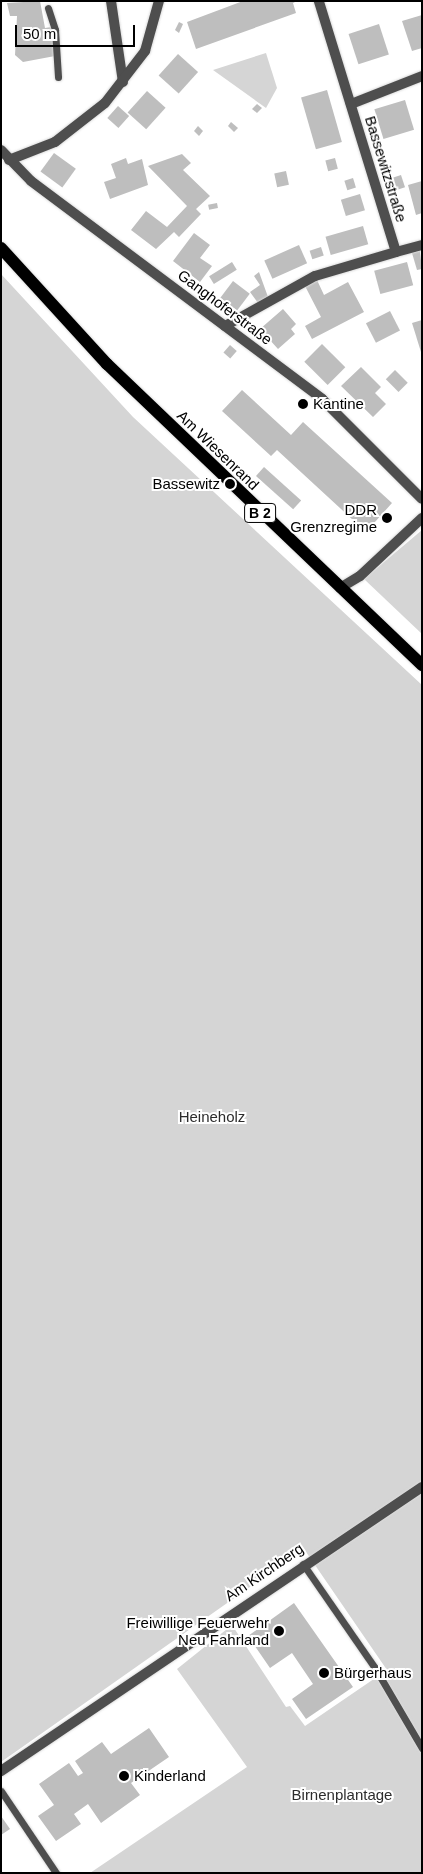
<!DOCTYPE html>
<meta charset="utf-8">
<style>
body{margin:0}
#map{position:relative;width:423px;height:1874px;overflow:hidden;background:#fff;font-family:Arial,sans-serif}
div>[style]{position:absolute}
.green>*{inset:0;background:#d5d5d5}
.building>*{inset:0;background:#bebebe;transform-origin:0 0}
.roads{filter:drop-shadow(0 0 1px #dbdbdb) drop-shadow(0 0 1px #dbdbdb)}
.lane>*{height:7px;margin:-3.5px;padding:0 3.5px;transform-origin:3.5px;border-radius:3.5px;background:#4e4e4e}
.street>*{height:10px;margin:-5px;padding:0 5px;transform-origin:5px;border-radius:5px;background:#4e4e4e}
.primary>*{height:12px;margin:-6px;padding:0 6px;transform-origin:6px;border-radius:6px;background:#000}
.dots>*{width:14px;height:14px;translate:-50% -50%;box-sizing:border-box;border:2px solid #fff;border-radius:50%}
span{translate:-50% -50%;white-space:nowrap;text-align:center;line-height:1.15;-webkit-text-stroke:4px #fff;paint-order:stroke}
.shield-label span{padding:1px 4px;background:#fff;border:1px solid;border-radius:4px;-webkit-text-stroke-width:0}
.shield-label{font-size:14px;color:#000;font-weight:700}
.street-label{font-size:15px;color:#000}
.poi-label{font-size:15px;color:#000}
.left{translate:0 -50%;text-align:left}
.right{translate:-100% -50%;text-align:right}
.park-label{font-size:15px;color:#2c2c2c}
.frame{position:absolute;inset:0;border:2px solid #000;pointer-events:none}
.scale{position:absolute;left:15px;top:25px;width:120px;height:22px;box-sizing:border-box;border:2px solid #000;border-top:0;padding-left:6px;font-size:15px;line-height:18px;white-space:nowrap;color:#000;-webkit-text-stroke:4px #fff;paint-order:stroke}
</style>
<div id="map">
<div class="green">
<div style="clip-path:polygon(266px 53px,277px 88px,266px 108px,213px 70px)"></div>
<div style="clip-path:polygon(1px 274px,133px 417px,422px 685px,422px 1873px,90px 1873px,247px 1767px,177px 1669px,232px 1625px,286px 1707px,290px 1706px,305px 1726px,387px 1670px,304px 1549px,1px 1762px)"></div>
<div style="clip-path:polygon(422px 530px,422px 634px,364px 579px)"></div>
</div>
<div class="building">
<div style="clip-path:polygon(40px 1px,45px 28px,51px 27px,55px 56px,23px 62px,15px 55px,17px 16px,10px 16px,7px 3px)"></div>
<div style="clip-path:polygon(243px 1px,297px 1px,293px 3px,296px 13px,196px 49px,187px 22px)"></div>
<div style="clip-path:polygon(422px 15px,422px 48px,412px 51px,402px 21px)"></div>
<div style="clip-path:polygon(179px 22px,183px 24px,179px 33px,175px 30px)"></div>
<div style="left:379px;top:24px;width:32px;height:32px;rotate:72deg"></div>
<div style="left:178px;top:54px;width:27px;height:29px;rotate:42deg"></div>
<div style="left:327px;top:90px;width:54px;height:27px;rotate:74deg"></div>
<div style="left:147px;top:91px;width:25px;height:29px;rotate:42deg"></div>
<div style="left:405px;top:100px;width:31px;height:32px;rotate:73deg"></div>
<div style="clip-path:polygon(257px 104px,262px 108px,257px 113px,252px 109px)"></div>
<div style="left:118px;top:106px;width:15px;height:16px;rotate:42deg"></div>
<div style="clip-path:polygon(231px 122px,238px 128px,234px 132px,228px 126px)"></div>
<div style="clip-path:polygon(198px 126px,203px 131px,199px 136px,194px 131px)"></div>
<div style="left:54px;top:153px;width:27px;height:23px;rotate:36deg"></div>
<div style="clip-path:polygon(182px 154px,191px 163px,183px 170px,210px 196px,196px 209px,201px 214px,179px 237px,174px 232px,156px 249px,131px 230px,146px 211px,167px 227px,187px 206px,148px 166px)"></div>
<div style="clip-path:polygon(126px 158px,128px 164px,142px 159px,148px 185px,110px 199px,104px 182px,116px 178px,111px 164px)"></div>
<div style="left:335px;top:158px;width:11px;height:10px;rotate:75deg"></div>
<div style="left:286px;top:171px;width:14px;height:12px;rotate:78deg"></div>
<div style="left:401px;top:175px;width:13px;height:16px;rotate:72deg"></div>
<div style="left:353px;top:178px;width:10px;height:9px;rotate:73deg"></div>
<div style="clip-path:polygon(422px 181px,422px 213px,416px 215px,408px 185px)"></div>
<div style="left:360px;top:194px;width:17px;height:20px;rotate:73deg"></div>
<div style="left:217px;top:203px;width:5px;height:9px;rotate:79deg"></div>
<div style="left:363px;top:226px;width:19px;height:39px;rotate:74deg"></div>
<div style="clip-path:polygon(194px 233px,210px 245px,200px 258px,212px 266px,200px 282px,173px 261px)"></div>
<div style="left:299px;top:245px;width:20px;height:38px;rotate:66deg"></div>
<div style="left:321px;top:247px;width:9px;height:12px;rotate:72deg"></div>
<div style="clip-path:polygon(420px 251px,422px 269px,417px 270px,412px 253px)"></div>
<div style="left:232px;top:262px;width:9px;height:27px;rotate:58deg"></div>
<div style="left:407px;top:262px;width:24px;height:34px;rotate:75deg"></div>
<div style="clip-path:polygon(259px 272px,268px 297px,258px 303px,250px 292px,260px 285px,254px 276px)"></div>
<div style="clip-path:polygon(317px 280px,324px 295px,348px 282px,364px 312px,312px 339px,305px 326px,321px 317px,305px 286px)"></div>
<div style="left:233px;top:281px;width:21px;height:21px;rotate:37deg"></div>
<div style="clip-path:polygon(283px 309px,296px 324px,291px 329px,295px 334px,278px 349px,260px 329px)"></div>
<div style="left:390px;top:311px;width:22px;height:27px;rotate:63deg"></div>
<div style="clip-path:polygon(422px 320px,422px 352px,421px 352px,412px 323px)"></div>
<div style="left:322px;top:344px;width:33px;height:25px;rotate:45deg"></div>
<div style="left:230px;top:345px;width:9px;height:10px;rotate:41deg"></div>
<div style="clip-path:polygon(361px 367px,381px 387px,375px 393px,386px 404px,373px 417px,341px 386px)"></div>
<div style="left:395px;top:370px;width:18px;height:13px;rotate:45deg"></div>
<div style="clip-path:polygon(242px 390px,291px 435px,303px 422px,392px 503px,366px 532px,277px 450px,271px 456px,222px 411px)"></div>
<div style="left:264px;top:467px;width:50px;height:12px;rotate:42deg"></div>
<div style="clip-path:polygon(294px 1603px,353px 1687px,306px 1719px,292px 1699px,313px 1684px,292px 1653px,270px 1668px,248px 1636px)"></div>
<div style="clip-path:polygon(149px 1728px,169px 1757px,131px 1783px,140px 1795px,101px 1823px,88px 1804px,74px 1814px,81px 1824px,56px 1841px,38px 1816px,54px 1805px,39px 1784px,69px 1763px,78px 1776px,83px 1773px,75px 1761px,102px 1742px,111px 1754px)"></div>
<div style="clip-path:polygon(1px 1816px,10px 1829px,1px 1835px)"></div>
</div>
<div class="roads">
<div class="lane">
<div style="left:48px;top:8px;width:23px;rotate:72deg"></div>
<div style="left:55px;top:30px;width:47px;rotate:86.3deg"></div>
<div style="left:303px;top:1564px;width:126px;rotate:55.3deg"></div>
<div style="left:375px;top:1668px;width:93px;rotate:59.6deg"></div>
<div style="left:1px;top:1791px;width:99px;rotate:56.1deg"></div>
</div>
<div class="street">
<div style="left:111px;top:1px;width:82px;rotate:81.6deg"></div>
<div style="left:351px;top:104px;width:76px;rotate:-21.5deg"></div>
<div style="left:1px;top:150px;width:43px;rotate:45.9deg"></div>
<div style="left:31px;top:181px;width:364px;rotate:36.8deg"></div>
<div style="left:322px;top:399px;width:141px;rotate:45deg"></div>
<div style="left:9px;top:160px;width:49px;rotate:-21.4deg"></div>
<div style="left:55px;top:142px;width:63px;rotate:-38deg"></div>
<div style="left:105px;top:103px;width:66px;rotate:-52.4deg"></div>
<div style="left:145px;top:51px;width:52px;rotate:-74.4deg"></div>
<div style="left:396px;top:252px;width:27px;rotate:-15deg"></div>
<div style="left:225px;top:326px;width:103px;rotate:-29.1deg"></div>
<div style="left:315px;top:276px;width:84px;rotate:-16.5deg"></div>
<div style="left:396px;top:252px;width:263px;rotate:-107.1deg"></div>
<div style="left:340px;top:588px;width:23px;rotate:-31deg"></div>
<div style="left:360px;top:576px;width:85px;rotate:-43.1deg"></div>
<div style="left:1px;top:1771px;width:508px;rotate:-34deg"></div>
</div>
<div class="primary">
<div style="left:1px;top:248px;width:157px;rotate:47.6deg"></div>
<div style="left:107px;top:364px;width:436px;rotate:43.7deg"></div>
</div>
</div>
<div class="dots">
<div style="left:303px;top:404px;background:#000"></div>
<div style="left:230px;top:484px;background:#000"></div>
<div style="left:387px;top:518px;background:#000"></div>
<div style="left:279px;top:1631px;background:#000"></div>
<div style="left:324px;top:1673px;background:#000"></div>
<div style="left:124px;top:1776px;background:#000"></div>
</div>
<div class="shield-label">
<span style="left:260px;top:513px">B 2</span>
</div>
<div class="street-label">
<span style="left:386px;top:169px;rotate:73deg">Bassewitzstraße</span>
<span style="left:225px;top:307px;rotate:37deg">Ganghoferstraße</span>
<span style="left:218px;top:450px;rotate:44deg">Am Wiesenrand</span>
<span style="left:264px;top:1572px;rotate:-34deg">Am Kirchberg</span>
</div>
<div class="poi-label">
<span class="left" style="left:313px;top:404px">Kantine</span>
<span class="right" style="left:220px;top:484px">Bassewitz</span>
<span class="right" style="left:377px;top:518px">DDR<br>Grenzregime</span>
<span class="right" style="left:269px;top:1631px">Freiwillige Feuerwehr<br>Neu Fahrland</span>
<span class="left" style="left:334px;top:1673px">Bürgerhaus</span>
<span class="left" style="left:134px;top:1776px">Kinderland</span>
</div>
<div class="park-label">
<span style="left:212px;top:1117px">Heineholz</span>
<span style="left:342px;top:1795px">Birnenplantage</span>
</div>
<div class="frame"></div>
<div class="scale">50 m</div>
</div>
